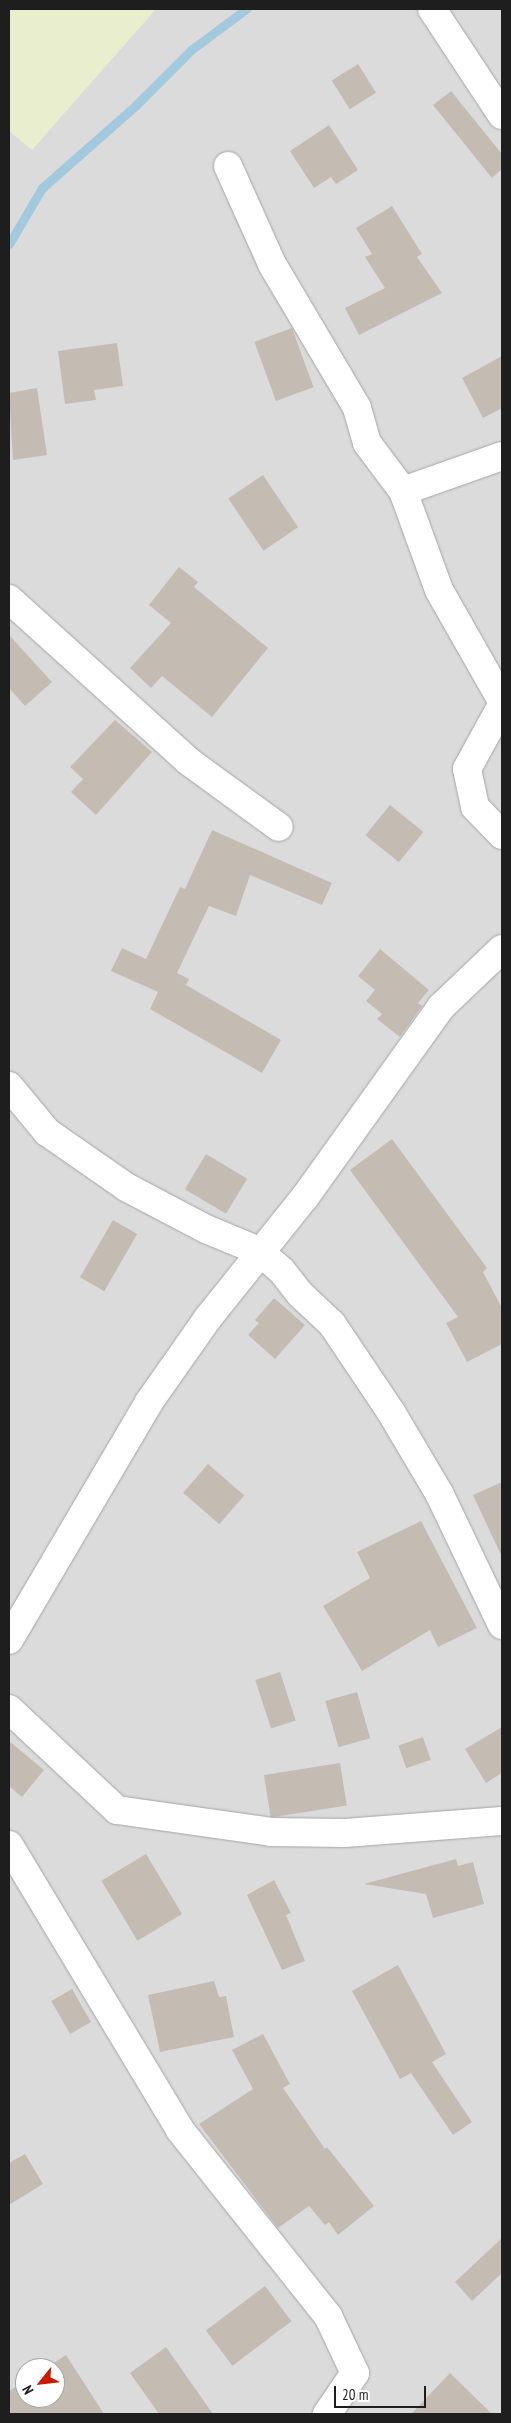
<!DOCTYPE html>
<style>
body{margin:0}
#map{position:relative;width:511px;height:2423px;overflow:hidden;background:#efede3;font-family:"PT Sans Narrow",sans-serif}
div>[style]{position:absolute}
.residential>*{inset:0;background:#dcdbdb}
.farmland>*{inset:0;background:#e8eece}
.stream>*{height:9px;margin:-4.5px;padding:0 4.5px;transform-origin:4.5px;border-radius:4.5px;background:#a3c9de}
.building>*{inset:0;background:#c4bcb3;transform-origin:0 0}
.roads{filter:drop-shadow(0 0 1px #a5a5a5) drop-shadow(0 0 1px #a5a5a5)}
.street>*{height:28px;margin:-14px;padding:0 14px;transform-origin:14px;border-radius:14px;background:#fff}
span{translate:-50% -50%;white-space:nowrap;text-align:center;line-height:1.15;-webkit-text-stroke:4px #fff;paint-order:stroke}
.frame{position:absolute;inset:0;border:10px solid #1e1e1e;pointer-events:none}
.north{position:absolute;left:15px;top:2358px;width:50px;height:50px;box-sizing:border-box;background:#fff;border:1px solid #a5a5a5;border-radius:50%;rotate:241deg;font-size:14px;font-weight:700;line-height:20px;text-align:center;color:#1e1e1e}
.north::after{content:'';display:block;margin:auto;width:18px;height:22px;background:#cb1a00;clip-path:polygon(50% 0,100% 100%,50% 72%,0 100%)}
.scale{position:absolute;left:334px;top:2386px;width:92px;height:22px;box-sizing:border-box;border:2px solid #1e1e1e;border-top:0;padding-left:6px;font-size:15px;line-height:18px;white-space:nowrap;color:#1e1e1e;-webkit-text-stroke:4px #fff;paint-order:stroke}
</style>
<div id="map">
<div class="residential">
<div style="clip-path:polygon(evenodd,9px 9px,502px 9px,502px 2414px,9px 2414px,9px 9px,25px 2368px,55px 2368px,55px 2398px,25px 2398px,25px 2368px)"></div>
</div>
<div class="farmland">
<div style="clip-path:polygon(9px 9px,156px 9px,32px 150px,9px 131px)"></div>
</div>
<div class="stream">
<div style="left:9px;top:244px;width:65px;rotate:-59.5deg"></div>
<div style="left:42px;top:188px;width:125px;rotate:-41.4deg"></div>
<div style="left:136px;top:105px;width:78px;rotate:-45deg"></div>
<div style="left:191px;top:50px;width:69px;rotate:-36.7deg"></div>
</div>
<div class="building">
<div style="left:358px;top:64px;width:34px;height:31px;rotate:58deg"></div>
<div style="clip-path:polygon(451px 91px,502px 154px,502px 169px,492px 178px,433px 105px)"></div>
<div style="clip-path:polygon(329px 125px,358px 170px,336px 184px,331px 177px,314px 188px,290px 151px)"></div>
<div style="clip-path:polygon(392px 206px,422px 254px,417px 257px,442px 293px,359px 335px,345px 308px,385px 288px,365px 257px,372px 254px,356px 228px)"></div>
<div style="left:292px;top:328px;width:63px;height:40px;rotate:70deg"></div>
<div style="clip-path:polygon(117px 343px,123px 386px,94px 390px,96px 400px,65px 404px,58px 351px)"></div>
<div style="clip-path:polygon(502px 356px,502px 408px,483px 418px,462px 378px)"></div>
<div style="clip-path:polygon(37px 388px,47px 455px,13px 460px,9px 393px)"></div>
<div style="left:263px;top:475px;width:63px;height:42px;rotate:56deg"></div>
<div style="clip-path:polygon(179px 567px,198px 582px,194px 587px,268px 648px,212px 717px,162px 676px,151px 688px,130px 668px,171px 623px,149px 605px)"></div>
<div style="clip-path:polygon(9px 635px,52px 682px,25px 706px,9px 688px)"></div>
<div style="clip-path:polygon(115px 720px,152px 752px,96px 815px,71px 792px,83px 779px,70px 767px)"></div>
<div style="left:390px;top:805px;width:43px;height:39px;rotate:39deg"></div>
<div style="clip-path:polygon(212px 830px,332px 883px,322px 905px,250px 875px,236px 916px,209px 906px,177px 973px,189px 979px,186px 985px,281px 1040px,262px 1073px,150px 1009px,158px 992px,111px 971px,122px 948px,146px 959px,180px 887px,185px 889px)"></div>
<div style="clip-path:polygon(380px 949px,429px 990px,418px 1003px,422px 1006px,400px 1037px,377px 1019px,382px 1014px,366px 1001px,375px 990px,358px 976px)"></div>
<div style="clip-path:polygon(392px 1139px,487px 1268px,483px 1272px,502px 1308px,502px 1344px,467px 1362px,446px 1323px,458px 1317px,350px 1170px)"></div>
<div style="left:206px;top:1154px;width:48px;height:41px;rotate:31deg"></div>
<div style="left:113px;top:1220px;width:28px;height:66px;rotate:30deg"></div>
<div style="clip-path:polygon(274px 1298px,305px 1325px,275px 1359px,248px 1335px,259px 1323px,255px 1320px)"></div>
<div style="left:208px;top:1464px;width:48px;height:38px;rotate:41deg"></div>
<div style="clip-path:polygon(502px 1482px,502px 1557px,473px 1495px)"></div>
<div style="clip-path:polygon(421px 1521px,477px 1628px,438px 1647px,430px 1630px,362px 1671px,323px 1606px,370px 1578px,357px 1552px)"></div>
<div style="left:280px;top:1672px;width:51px;height:26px;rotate:72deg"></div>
<div style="left:357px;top:1692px;width:48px;height:33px;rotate:74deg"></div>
<div style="clip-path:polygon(502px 1727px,502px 1773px,486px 1783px,465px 1749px)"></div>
<div style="left:423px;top:1737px;width:24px;height:26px;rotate:71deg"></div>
<div style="clip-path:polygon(9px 1741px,44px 1770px,22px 1797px,9px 1786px)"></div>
<div style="left:340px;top:1763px;width:43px;height:77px;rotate:81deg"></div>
<div style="left:146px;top:1854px;width:70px;height:52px;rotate:59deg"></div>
<div style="clip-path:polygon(456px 1859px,458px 1866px,473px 1862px,484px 1904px,433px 1918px,426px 1894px,364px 1884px)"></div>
<div style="clip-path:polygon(274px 1880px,291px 1913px,286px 1915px,305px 1961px,282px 1970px,247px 1895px)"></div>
<div style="clip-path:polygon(398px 1965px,446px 2054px,432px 2062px,472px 2122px,453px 2135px,411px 2073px,400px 2079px,352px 1991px)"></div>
<div style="clip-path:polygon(214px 1981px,219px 1997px,226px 1996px,234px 2037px,160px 2052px,148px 1995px)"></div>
<div style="left:72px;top:1989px;width:38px;height:24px;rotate:60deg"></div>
<div style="clip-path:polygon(263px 2034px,290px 2084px,283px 2088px,325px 2149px,327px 2147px,374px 2206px,338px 2235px,329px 2222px,325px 2225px,309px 2206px,278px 2228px,199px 2124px,253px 2089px,232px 2050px)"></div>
<div style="clip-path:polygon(25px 2154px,43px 2184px,9px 2205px,9px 2163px)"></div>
<div style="clip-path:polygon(502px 2238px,502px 2273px,472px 2301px,455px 2282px)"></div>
<div style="left:265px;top:2286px;width:44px;height:74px;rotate:53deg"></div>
<div style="clip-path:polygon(166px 2347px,213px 2414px,159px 2414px,130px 2373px)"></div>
<div style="clip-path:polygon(66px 2355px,104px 2414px,9px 2414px,9px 2391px,25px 2381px,25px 2398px,55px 2398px,55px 2368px,46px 2368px)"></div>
<div style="clip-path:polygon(450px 2373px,492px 2414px,411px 2414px)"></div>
</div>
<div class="roads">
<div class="street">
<div style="left:432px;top:9px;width:127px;rotate:56.6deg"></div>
<div style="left:228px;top:166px;width:107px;rotate:65.8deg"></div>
<div style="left:272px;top:264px;width:167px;rotate:59.4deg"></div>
<div style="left:357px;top:408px;width:36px;rotate:74deg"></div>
<div style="left:367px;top:443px;width:60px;rotate:53.1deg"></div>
<div style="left:403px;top:491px;width:105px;rotate:70deg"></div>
<div style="left:439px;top:590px;width:128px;rotate:60.4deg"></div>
<div style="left:403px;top:491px;width:105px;rotate:-19.5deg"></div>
<div style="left:9px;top:599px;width:241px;rotate:42.1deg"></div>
<div style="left:188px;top:761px;width:112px;rotate:36deg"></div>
<div style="left:502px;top:705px;width:73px;rotate:118.7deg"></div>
<div style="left:467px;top:769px;width:39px;rotate:78deg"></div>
<div style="left:475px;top:807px;width:39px;rotate:46deg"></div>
<div style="left:9px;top:1086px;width:60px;rotate:50.4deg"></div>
<div style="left:47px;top:1132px;width:96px;rotate:34.8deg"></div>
<div style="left:126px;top:1187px;width:90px;rotate:27.7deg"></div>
<div style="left:206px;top:1229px;width:57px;rotate:22.5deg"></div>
<div style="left:259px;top:1251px;width:30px;rotate:41deg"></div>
<div style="left:282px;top:1271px;width:29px;rotate:52deg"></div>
<div style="left:300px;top:1294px;width:44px;rotate:43.2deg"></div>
<div style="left:332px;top:1324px;width:106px;rotate:56.2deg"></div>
<div style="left:391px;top:1412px;width:96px;rotate:59.4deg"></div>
<div style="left:440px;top:1495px;width:144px;rotate:64.5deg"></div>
<div style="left:9px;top:1640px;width:276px;rotate:-59.5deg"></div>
<div style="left:149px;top:1402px;width:103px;rotate:-54.9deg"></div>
<div style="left:208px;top:1318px;width:155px;rotate:-51.3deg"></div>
<div style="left:305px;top:1197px;width:234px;rotate:-54.4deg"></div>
<div style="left:441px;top:1007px;width:84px;rotate:-43.6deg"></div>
<div style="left:9px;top:1709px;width:148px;rotate:43.1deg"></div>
<div style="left:117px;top:1810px;width:156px;rotate:8.1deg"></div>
<div style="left:271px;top:1832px;width:74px;rotate:0.8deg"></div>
<div style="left:345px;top:1833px;width:157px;rotate:-4.4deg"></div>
<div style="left:9px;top:1845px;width:332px;rotate:59deg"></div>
<div style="left:180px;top:2130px;width:238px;rotate:51.5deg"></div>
<div style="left:328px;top:2316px;width:63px;rotate:64.7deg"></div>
<div style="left:355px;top:2373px;width:50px;rotate:124.3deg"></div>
</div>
</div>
<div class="frame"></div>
<div class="north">N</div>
<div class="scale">20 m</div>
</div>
